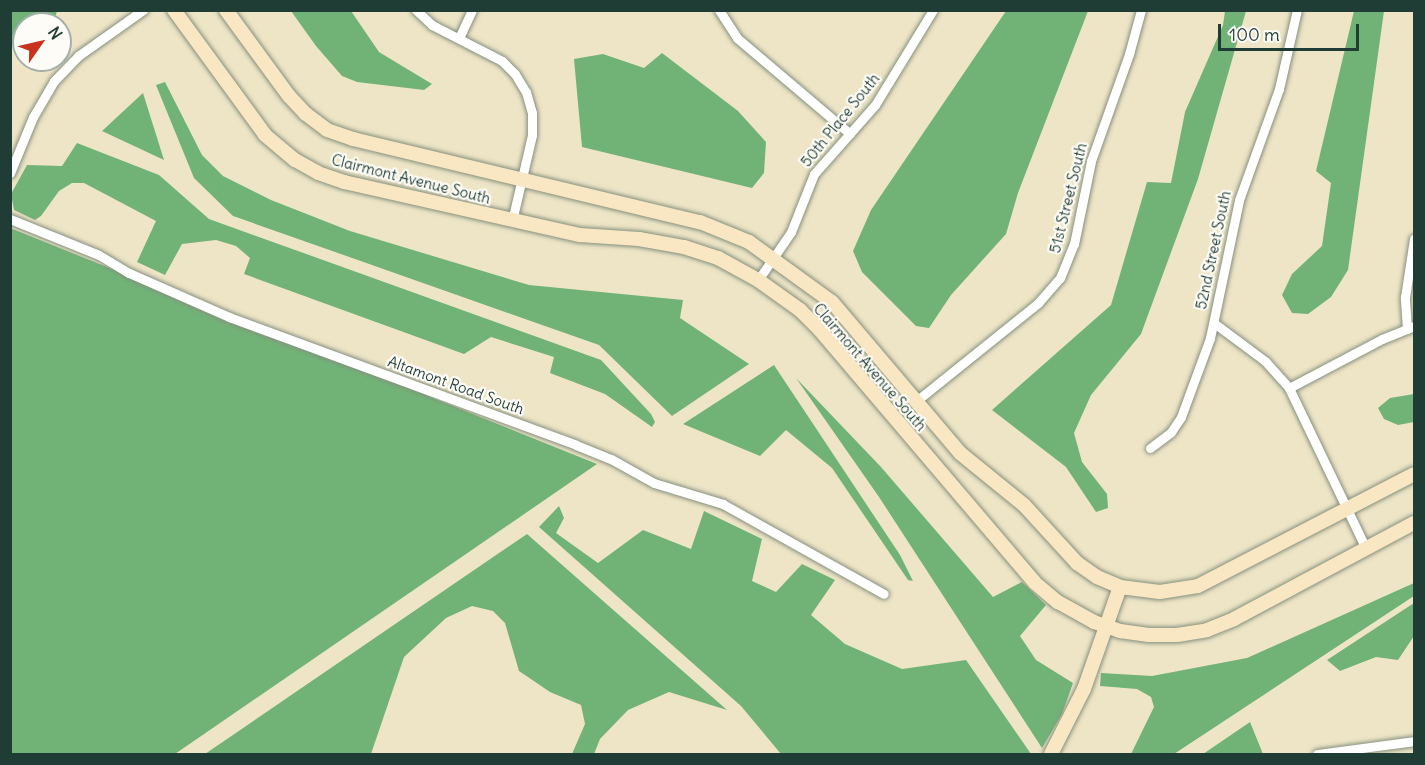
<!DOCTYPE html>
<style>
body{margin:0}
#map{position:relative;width:1425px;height:765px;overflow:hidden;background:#eee5c7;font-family:Delius,sans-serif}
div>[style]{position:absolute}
.forest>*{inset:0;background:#71b377}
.roads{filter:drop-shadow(0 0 2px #86917e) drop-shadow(0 0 2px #86917e)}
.street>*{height:9px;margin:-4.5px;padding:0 4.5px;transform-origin:4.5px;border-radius:4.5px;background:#fff}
.secondary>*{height:14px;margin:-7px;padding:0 7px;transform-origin:7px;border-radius:7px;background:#f9e7c3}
span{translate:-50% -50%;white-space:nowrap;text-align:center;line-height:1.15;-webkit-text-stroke:4.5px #fdfcf7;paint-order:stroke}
.street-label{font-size:15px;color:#1f3d34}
.frame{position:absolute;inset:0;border:12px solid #1f3d34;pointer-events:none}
.north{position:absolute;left:12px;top:12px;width:60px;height:60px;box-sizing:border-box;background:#fdfcf7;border:2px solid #a4b0a9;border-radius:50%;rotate:56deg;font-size:16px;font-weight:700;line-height:24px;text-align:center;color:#1f3d34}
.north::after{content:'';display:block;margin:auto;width:21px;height:27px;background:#c8321e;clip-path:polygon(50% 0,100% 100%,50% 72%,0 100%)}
.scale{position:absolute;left:1218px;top:24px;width:141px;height:27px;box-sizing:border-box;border:3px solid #1f3d34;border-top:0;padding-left:8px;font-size:18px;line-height:21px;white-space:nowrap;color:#1f3d34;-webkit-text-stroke:4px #fdfcf7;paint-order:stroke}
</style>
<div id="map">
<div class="forest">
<div style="clip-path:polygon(11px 10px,57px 10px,57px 11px,55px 18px,45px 24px,24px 24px,24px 36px,11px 43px)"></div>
<div style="clip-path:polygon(291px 11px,351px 11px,379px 52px,432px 84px,424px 90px,357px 82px,342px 76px,316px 46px)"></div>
<div style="clip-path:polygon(1006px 11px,1088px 11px,1018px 193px,1006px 234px,951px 295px,929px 328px,916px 326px,862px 272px,853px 251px,871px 210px)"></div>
<div style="clip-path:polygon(1225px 11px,1246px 11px,1198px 179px,1141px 334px,1091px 395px,1074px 433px,1082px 462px,1107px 494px,1108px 508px,1096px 512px,1066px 467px,992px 410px,1111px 305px,1147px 182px,1171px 183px,1185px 112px,1223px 25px)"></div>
<div style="clip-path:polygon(1354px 11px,1384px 11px,1348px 270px,1331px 297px,1308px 314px,1292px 313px,1282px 295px,1292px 274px,1322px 246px,1331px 183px,1316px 171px)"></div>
<div style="clip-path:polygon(662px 53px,738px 111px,766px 142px,764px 173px,752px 188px,582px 147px,574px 59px,603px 54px,644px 68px)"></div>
<div style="clip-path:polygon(165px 82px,202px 155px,223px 176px,271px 200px,350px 231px,529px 285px,683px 300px,680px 318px,749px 364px,672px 416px,599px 345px,233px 216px,194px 178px,156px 85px)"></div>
<div style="clip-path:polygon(143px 93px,164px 160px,102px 131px)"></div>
<div style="clip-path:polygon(77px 143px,159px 175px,209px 219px,601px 360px,651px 414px,655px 422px,652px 427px,605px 394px,550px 373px,554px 357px,491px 337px,464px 354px,244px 274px,250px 258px,236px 246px,216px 240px,182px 244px,165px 275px,137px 262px,156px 221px,84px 183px,72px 183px,59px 191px,41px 216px,35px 220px,14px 210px,11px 194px,27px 165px,62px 166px)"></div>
<div style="clip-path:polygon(10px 228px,597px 464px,175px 754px,11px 754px)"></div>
<div style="clip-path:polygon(774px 365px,900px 555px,913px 581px,908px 580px,832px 468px,786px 430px,760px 456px,683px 424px)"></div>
<div style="clip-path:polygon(796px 378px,881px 467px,993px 597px,1022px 582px,1046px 605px,1020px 636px,1036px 660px,1073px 683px,1062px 714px,1042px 748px,879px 497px)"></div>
<div style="clip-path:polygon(1414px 394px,1414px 422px,1398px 425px,1384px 419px,1378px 408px,1390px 398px)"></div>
<div style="clip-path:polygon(559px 506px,564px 518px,556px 533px,598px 563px,643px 530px,691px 549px,704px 511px,762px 539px,752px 581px,776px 592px,802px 564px,835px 580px,811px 615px,845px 644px,902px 669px,966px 660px,1031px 754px,781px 754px,741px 706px,539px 527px)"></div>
<div style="clip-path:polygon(527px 534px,727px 710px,669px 692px,628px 710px,600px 739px,594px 754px,572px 754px,585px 724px,581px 705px,550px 692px,519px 671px,505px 623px,493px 611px,472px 606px,446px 618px,404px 657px,371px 754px,205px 754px)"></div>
<div style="clip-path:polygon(1414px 583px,1414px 596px,1174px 754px,1131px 754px,1154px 707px,1151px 697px,1137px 689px,1100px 686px,1101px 673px,1152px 676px,1247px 658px)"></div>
<div style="clip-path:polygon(1414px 603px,1414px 636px,1398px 660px,1376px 657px,1340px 671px,1327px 660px)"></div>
<div style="clip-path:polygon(1250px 722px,1263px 754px,1203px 754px)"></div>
</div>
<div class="roads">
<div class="street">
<div style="left:416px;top:10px;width:22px;rotate:43deg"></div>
<div style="left:432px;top:25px;width:79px;rotate:27.2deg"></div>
<div style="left:502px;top:61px;width:18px;rotate:45deg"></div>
<div style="left:515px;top:74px;width:21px;rotate:59deg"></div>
<div style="left:526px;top:92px;width:22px;rotate:74deg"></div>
<div style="left:532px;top:113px;width:22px;rotate:90deg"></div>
<div style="left:532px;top:135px;width:88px;rotate:103.1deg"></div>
<div style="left:719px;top:10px;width:33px;rotate:57deg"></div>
<div style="left:737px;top:38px;width:148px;rotate:40.3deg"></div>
<div style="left:459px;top:38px;width:31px;rotate:-65deg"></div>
<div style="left:10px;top:173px;width:61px;rotate:-67.7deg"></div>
<div style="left:33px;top:117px;width:42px;rotate:-59.7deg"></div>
<div style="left:54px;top:81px;width:35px;rotate:-46deg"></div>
<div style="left:78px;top:56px;width:80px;rotate:-35.3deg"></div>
<div style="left:10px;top:219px;width:96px;rotate:22deg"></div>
<div style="left:99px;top:255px;width:35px;rotate:31deg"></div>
<div style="left:129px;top:273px;width:109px;rotate:23.7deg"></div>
<div style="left:229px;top:317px;width:370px;rotate:20.2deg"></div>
<div style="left:576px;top:445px;width:38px;rotate:22deg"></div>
<div style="left:611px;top:459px;width:49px;rotate:29.2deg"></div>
<div style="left:654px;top:483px;width:72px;rotate:16.9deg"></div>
<div style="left:723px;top:504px;width:184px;rotate:29.2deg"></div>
<div style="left:758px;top:280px;width:58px;rotate:-55.5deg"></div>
<div style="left:791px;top:232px;width:62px;rotate:-68.4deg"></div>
<div style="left:814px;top:174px;width:92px;rotate:-48.5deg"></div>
<div style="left:875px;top:105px;width:111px;rotate:-58.6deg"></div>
<div style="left:1214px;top:323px;width:64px;rotate:36.7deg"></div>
<div style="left:1265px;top:361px;width:36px;rotate:48deg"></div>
<div style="left:1289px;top:388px;width:178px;rotate:64.4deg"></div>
<div style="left:1407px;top:329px;width:32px;rotate:-94deg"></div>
<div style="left:1405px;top:297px;width:59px;rotate:-81.2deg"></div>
<div style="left:1289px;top:388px;width:105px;rotate:-27.8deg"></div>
<div style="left:1382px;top:339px;width:35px;rotate:-22deg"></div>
<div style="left:915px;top:402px;width:158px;rotate:-38.8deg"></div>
<div style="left:1038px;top:303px;width:33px;rotate:-49deg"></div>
<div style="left:1060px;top:278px;width:37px;rotate:-68deg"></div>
<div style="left:1074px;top:244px;width:85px;rotate:-78.4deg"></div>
<div style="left:1091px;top:161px;width:114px;rotate:-70.4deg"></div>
<div style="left:1129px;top:54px;width:46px;rotate:-74.7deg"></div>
<div style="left:1150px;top:448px;width:26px;rotate:-37deg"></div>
<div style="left:1171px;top:432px;width:18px;rotate:-56deg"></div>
<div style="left:1181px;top:417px;width:84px;rotate:-69.8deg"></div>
<div style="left:1210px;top:338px;width:141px;rotate:-78.1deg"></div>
<div style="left:1239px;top:200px;width:118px;rotate:-70.2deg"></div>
<div style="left:1279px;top:89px;width:81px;rotate:-77.2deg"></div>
<div style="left:1317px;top:754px;width:98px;rotate:-7.6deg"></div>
</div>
<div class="secondary">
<div style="left:174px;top:10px;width:155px;rotate:53.9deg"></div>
<div style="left:265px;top:135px;width:39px;rotate:40deg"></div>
<div style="left:295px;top:160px;width:26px;rotate:29deg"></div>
<div style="left:318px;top:173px;width:28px;rotate:19deg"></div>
<div style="left:344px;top:182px;width:242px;rotate:12.7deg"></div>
<div style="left:580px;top:235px;width:59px;rotate:3.9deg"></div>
<div style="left:639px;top:239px;width:46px;rotate:10.1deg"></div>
<div style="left:684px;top:247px;width:36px;rotate:18deg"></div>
<div style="left:718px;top:258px;width:46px;rotate:28.8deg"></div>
<div style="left:758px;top:280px;width:52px;rotate:35.5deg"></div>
<div style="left:800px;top:310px;width:27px;rotate:45deg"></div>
<div style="left:819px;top:329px;width:333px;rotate:49.6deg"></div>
<div style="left:1035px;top:583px;width:30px;rotate:40deg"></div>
<div style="left:1058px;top:602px;width:41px;rotate:29.1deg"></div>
<div style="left:1094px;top:622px;width:28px;rotate:19deg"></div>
<div style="left:1120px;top:631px;width:29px;rotate:8deg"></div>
<div style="left:1149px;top:635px;width:28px"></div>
<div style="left:1177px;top:635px;width:30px;rotate:-9deg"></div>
<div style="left:1207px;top:630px;width:29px;rotate:-22deg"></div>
<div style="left:1234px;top:619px;width:204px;rotate:-28.1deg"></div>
<div style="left:226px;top:10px;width:107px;rotate:53.8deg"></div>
<div style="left:289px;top:96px;width:25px;rotate:47deg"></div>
<div style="left:306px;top:114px;width:26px;rotate:37deg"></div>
<div style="left:327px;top:130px;width:28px;rotate:19deg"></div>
<div style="left:353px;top:139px;width:357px;rotate:13.5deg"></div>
<div style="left:700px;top:222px;width:53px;rotate:22.2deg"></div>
<div style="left:749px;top:242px;width:102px;rotate:35.9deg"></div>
<div style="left:832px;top:302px;width:198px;rotate:49.7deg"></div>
<div style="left:960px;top:453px;width:82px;rotate:39.1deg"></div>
<div style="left:1024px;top:505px;width:79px;rotate:47.6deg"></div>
<div style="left:1077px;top:563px;width:24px;rotate:35deg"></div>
<div style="left:1097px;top:577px;width:25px;rotate:23deg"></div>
<div style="left:1120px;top:587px;width:40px;rotate:7.1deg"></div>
<div style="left:1160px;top:592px;width:38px;rotate:-9deg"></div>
<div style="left:1198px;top:586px;width:243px;rotate:-27.4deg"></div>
<div style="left:1051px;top:754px;width:73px;rotate:-63.1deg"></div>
<div style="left:1084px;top:689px;width:108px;rotate:-70.6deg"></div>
</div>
</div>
<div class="street-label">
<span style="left:840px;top:120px;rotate:-51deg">50th Place South</span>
<span style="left:411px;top:179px;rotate:14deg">Clairmont Avenue South</span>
<span style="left:1068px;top:198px;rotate:-76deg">51st Street South</span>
<span style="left:1213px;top:250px;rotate:-78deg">52nd Street South</span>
<span style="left:870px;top:367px;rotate:49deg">Clairmont Avenue South</span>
<span style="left:456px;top:385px;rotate:20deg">Altamont Road South</span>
</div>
<div class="frame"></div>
<div class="north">N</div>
<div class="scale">100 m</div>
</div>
